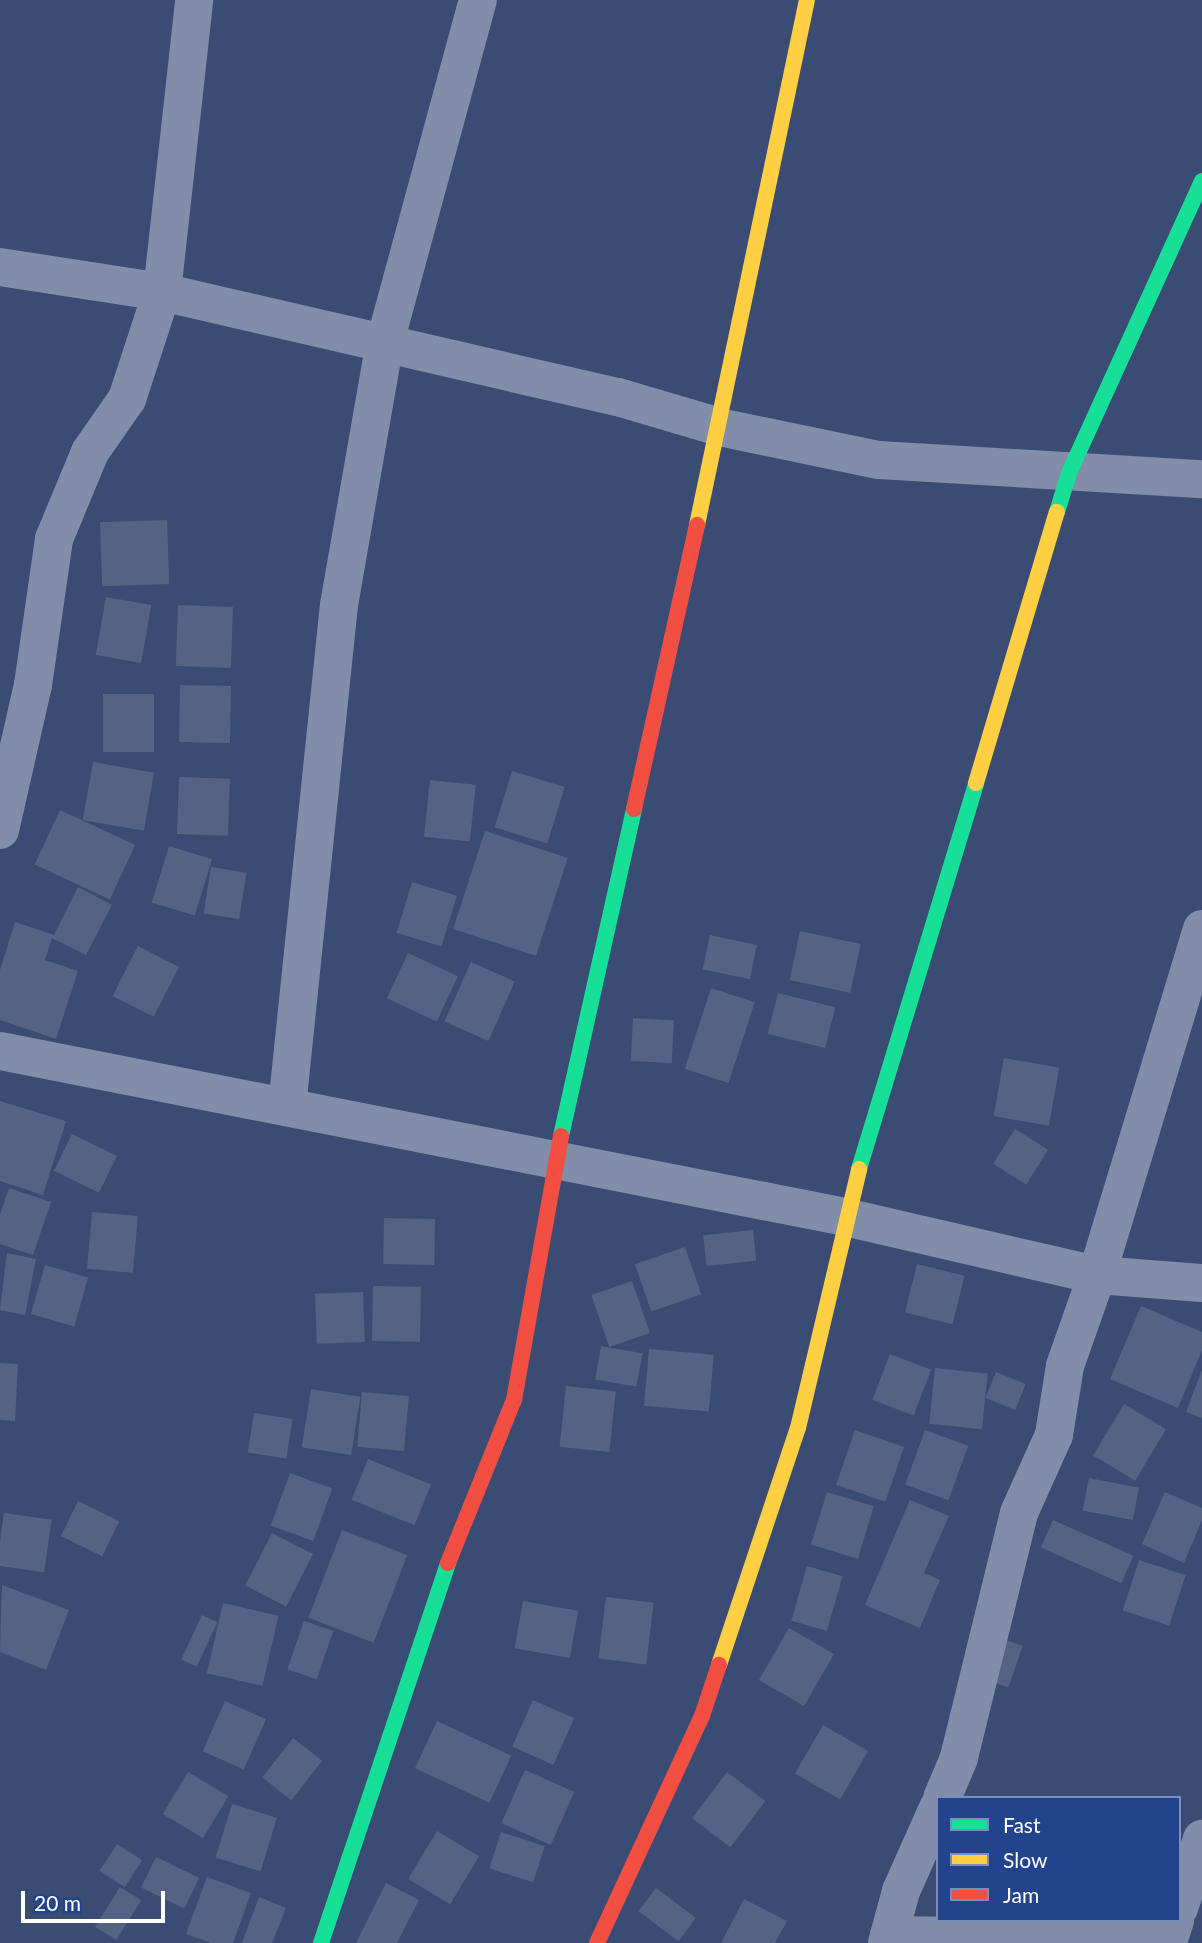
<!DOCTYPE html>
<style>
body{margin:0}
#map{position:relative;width:1202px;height:1943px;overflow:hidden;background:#3a4c74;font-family:Lato,sans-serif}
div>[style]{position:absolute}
.building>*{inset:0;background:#546383;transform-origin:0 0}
.street>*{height:38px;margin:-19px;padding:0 19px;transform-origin:19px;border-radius:19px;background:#818da9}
.fast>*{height:16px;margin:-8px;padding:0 8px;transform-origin:8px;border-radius:8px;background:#16e098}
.slow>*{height:16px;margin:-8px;padding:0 8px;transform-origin:8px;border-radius:8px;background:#ffcf43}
.jam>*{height:16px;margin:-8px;padding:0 8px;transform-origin:8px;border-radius:8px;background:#f24e42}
span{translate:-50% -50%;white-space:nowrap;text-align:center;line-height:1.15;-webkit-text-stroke:7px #21448d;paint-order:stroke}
.legend{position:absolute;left:936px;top:1796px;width:245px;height:126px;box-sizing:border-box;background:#21448d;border:2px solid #7a8fbb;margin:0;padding:9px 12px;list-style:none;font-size:21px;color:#fff}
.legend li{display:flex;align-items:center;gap:14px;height:35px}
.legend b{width:35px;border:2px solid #7a8fbb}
.scale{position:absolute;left:21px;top:1891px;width:144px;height:32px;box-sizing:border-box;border:4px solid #fff;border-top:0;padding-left:9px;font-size:21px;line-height:24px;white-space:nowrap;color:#fff;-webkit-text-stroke:5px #21448d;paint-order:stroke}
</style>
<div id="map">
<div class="building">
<div style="left:167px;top:520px;width:64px;height:67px;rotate:88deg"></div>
<div style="left:106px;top:597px;width:46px;height:59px;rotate:10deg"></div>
<div style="left:178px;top:605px;width:55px;height:61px;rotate:2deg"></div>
<div style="left:180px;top:685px;width:51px;height:57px;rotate:1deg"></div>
<div style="left:103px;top:694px;width:51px;height:58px"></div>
<div style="left:93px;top:762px;width:62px;height:59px;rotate:10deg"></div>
<div style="left:512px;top:771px;width:55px;height:59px;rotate:17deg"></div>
<div style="left:179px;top:777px;width:51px;height:57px;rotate:2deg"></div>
<div style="left:430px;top:780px;width:46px;height:57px;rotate:6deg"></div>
<div style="left:60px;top:810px;width:83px;height:60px;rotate:25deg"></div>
<div style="left:485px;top:831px;width:87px;height:103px;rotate:18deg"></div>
<div style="left:169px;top:846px;width:45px;height:59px;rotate:17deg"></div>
<div style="left:211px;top:867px;width:36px;height:47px;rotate:9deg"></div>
<div style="left:412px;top:882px;width:47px;height:53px;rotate:17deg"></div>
<div style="clip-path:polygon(78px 887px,112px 905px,86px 955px,52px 938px,45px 960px,78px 971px,56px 1039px,0 1020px,0 970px,15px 922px,54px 935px)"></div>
<div style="left:800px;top:931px;width:62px;height:50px;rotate:12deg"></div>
<div style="left:710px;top:935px;width:48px;height:35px;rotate:12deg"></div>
<div style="left:138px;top:946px;width:46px;height:56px;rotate:27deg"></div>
<div style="left:408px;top:953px;width:55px;height:50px;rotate:25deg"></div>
<div style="left:471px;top:962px;width:48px;height:65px;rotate:24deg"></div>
<div style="left:711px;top:988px;width:46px;height:85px;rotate:18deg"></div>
<div style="left:778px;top:993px;width:59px;height:42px;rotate:14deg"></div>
<div style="left:633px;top:1018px;width:41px;height:43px;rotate:3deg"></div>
<div style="left:1004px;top:1058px;width:56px;height:59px;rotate:10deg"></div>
<div style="clip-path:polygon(0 1101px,66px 1121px,43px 1195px,0 1181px)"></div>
<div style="left:1015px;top:1129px;width:39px;height:41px;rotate:32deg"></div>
<div style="left:72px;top:1134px;width:50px;height:41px;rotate:26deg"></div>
<div style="clip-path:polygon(9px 1188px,51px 1202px,33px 1255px,0 1244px,0 1215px)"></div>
<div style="left:92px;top:1212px;width:46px;height:57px;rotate:5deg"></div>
<div style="left:384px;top:1218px;width:51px;height:46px;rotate:1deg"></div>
<div style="left:753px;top:1230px;width:31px;height:50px;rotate:84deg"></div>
<div style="left:685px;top:1247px;width:50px;height:53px;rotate:71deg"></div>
<div style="clip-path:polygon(7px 1253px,36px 1259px,25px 1315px,0 1310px)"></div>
<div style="left:917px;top:1264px;width:49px;height:50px;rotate:14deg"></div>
<div style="left:45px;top:1265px;width:45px;height:51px;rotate:16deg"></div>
<div style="left:632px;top:1281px;width:55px;height:43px;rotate:71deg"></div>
<div style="left:373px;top:1286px;width:48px;height:55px;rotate:1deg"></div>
<div style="left:363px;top:1292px;width:50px;height:48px;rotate:88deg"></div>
<div style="clip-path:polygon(1141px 1306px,1202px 1332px,1202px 1350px,1178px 1408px,1110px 1379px)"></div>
<div style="left:601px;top:1346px;width:42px;height:34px;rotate:10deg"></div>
<div style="left:649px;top:1349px;width:65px;height:57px;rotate:5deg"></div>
<div style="left:890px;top:1354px;width:44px;height:49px;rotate:21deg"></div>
<div style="clip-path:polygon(0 1363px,18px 1364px,15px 1421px,0 1420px)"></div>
<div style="left:935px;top:1368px;width:53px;height:56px;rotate:6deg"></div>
<div style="clip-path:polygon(1202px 1370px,1202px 1418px,1186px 1412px)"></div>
<div style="left:996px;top:1372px;width:32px;height:28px;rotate:22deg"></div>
<div style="left:566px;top:1386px;width:50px;height:61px;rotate:6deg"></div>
<div style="left:311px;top:1389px;width:50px;height:59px;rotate:9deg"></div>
<div style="left:362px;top:1392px;width:47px;height:55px;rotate:5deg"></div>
<div style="left:1124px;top:1404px;width:49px;height:60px;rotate:31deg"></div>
<div style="left:254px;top:1413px;width:39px;height:40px;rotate:9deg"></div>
<div style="left:855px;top:1430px;width:52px;height:58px;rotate:19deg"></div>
<div style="left:925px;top:1430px;width:46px;height:58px;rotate:20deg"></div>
<div style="left:368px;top:1459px;width:68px;height:44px;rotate:22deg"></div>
<div style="left:290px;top:1473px;width:45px;height:56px;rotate:20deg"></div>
<div style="left:1089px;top:1478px;width:51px;height:33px;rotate:11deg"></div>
<div style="left:827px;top:1492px;width:49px;height:55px;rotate:17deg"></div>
<div style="clip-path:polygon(1165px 1492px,1202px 1508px,1202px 1520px,1184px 1563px,1142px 1544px)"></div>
<div style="clip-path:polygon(910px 1500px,949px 1516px,924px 1573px,940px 1580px,920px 1628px,865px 1605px)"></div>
<div style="left:78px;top:1501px;width:46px;height:39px;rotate:26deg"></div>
<div style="left:4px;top:1513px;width:48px;height:53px;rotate:8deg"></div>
<div style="left:1053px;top:1520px;width:88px;height:30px;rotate:24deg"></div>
<div style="left:342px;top:1530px;width:70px;height:94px;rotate:21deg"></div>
<div style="left:272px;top:1533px;width:46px;height:59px;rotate:27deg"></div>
<div style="left:1139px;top:1560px;width:49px;height:53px;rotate:18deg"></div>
<div style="left:807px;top:1566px;width:37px;height:57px;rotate:16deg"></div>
<div style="clip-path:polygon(2px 1585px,69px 1610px,46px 1670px,0 1652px)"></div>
<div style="left:606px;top:1597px;width:48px;height:62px;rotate:7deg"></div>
<div style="left:523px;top:1601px;width:56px;height:48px;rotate:10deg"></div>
<div style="left:223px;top:1603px;width:57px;height:72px;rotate:13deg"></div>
<div style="left:202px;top:1615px;width:17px;height:49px;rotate:25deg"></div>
<div style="left:304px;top:1621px;width:31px;height:51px;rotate:19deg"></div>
<div style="left:789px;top:1628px;width:52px;height:60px;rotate:30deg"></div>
<div style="left:1000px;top:1638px;width:24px;height:44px;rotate:19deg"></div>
<div style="left:533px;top:1700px;width:45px;height:51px;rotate:24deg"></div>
<div style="left:225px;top:1701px;width:45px;height:55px;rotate:24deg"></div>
<div style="left:437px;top:1721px;width:82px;height:52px;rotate:25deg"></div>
<div style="left:823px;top:1725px;width:52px;height:56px;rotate:30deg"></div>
<div style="left:293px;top:1738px;width:37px;height:50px;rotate:38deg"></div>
<div style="left:525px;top:1770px;width:54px;height:58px;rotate:24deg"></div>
<div style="left:188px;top:1772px;width:47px;height:49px;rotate:31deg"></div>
<div style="left:727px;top:1772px;width:48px;height:58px;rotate:37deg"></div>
<div style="left:232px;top:1804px;width:47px;height:56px;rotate:17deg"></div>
<div style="left:437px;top:1831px;width:49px;height:56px;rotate:31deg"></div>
<div style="left:501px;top:1832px;width:46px;height:38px;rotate:18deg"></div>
<div style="left:117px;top:1844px;width:30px;height:32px;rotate:33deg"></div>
<div style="left:156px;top:1857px;width:48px;height:34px;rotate:26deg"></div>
<div style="clip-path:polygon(207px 1877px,251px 1893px,233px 1943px,211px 1943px,186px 1934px)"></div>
<div style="clip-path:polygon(386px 1883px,419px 1900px,397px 1943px,356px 1943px)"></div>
<div style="left:120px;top:1887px;width:25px;height:47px;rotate:32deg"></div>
<div style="left:656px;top:1888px;width:50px;height:29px;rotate:37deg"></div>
<div style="clip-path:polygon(259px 1897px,286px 1908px,272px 1943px,242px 1943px)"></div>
<div style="clip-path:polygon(744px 1899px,787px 1921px,775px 1943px,721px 1943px)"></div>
</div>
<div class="street">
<div style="left:0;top:267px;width:164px;rotate:8.8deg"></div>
<div style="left:162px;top:292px;width:468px;rotate:13deg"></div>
<div style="left:618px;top:397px;width:105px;rotate:16.5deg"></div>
<div style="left:719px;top:427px;width:163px;rotate:11.7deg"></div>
<div style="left:879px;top:460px;width:324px;rotate:3.4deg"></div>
<div style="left:0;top:830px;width:149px;rotate:-77.2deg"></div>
<div style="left:33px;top:685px;width:148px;rotate:-81.8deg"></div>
<div style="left:54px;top:539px;width:94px;rotate:-67.5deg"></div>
<div style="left:90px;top:452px;width:65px;rotate:-55.1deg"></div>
<div style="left:127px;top:399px;width:113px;rotate:-71.9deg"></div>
<div style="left:162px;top:292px;width:294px;rotate:-83.7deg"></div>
<div style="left:1202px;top:929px;width:362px;rotate:106.9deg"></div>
<div style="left:1097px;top:1275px;width:105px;rotate:4.4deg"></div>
<div style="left:0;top:1051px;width:861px;rotate:11.11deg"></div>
<div style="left:845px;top:1217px;width:259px;rotate:13deg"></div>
<div style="left:1097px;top:1275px;width:96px;rotate:109.4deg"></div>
<div style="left:1065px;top:1366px;width:70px;rotate:99.1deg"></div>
<div style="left:1054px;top:1435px;width:85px;rotate:114.2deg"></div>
<div style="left:1019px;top:1513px;width:252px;rotate:103.8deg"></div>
<div style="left:959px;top:1758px;width:43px;rotate:113deg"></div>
<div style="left:287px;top:1107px;width:505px;rotate:-84.09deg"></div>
<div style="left:339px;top:605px;width:267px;rotate:-80.1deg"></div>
<div style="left:385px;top:342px;width:354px;rotate:-74.8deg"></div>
<div style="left:1179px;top:1908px;width:73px;rotate:-71.6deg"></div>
<div style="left:889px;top:1935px;width:280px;rotate:0.8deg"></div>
<div style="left:1169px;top:1939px;width:20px;rotate:-72deg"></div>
<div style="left:887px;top:1943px;width:54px;rotate:-74.9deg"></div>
<div style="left:901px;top:1891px;width:91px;rotate:-66deg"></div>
</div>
<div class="fast">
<div style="left:1057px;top:512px;width:41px;rotate:-72.9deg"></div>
<div style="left:1069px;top:473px;width:321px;rotate:-65.5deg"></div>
<div style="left:561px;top:1136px;width:335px;rotate:-77.4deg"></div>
<div style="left:859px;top:1169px;width:403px;rotate:-73.1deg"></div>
<div style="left:321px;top:1943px;width:401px;rotate:-71.5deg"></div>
</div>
<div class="slow">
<div style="left:697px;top:525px;width:536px;rotate:-78.17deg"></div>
<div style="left:976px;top:783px;width:283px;rotate:-73.4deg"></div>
<div style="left:719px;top:1665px;width:250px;rotate:-71.6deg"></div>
<div style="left:798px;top:1428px;width:266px;rotate:-76.7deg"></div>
</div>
<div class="jam">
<div style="left:634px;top:809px;width:291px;rotate:-77.5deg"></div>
<div style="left:448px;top:1563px;width:176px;rotate:-68deg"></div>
<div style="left:514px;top:1400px;width:268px;rotate:-79.9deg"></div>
<div style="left:597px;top:1943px;width:250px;rotate:-65.2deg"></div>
<div style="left:702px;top:1716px;width:54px;rotate:-71.6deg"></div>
</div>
<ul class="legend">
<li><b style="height:9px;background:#16e098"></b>Fast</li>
<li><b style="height:9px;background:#ffcf43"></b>Slow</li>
<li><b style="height:9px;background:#f24e42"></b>Jam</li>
</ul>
<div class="scale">20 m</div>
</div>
